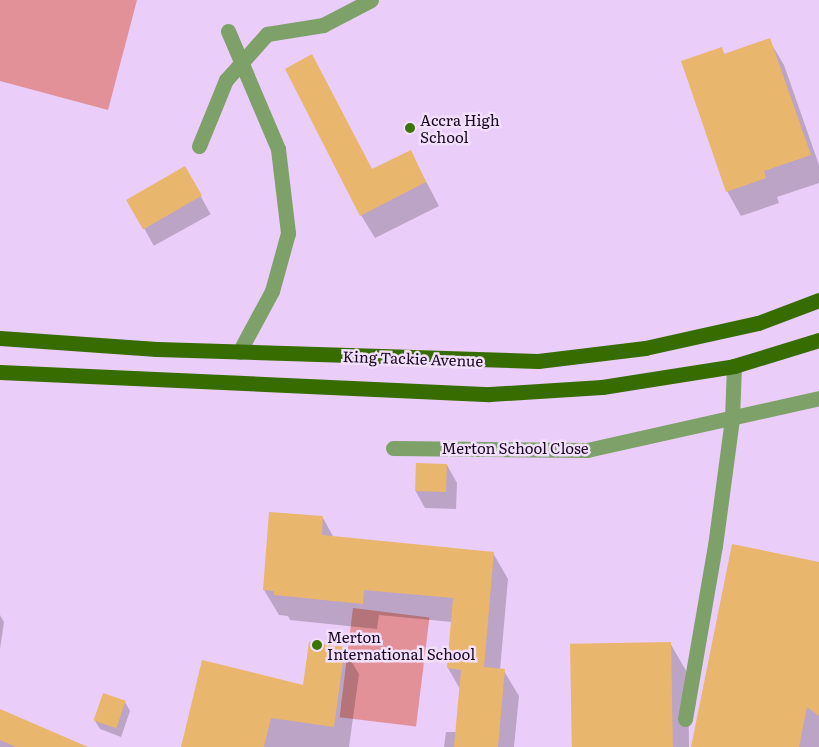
<!DOCTYPE html>
<style>
body{margin:0}
#map{position:relative;width:819px;height:747px;overflow:hidden;background:#eacdf8;font-family:Literata,serif}
div>[style]{position:absolute}
.green>*{inset:0;background:#e29198;transform-origin:0 0}
.shadow>*{inset:0;background:#0003;transform-origin:0 0}
.building>*{inset:0;background:#e9b66e;transform-origin:0 0}
.minor>*{height:15px;margin:-7.5px;padding:0 7.5px;transform-origin:7.5px;border-radius:7.5px;background:#7da168}
.major>*{height:15px;margin:-7.5px;padding:0 7.5px;transform-origin:7.5px;border-radius:7.5px;background:#376c00}
.dots>*{width:14px;height:14px;translate:-50% -50%;box-sizing:border-box;border:2px solid #f2dffb;border-radius:50%}
span{translate:-50% -50%;white-space:nowrap;text-align:center;line-height:1.15;-webkit-text-stroke:5px #f2dffb;paint-order:stroke}
.poi-label{font-size:15px;color:#190720}
.left{translate:0 -50%;text-align:left}
.street-label{font-size:15px;color:#190720}
</style>
<div id="map">
<div class="green">
<div style="clip-path:polygon(0 0,137px 0,108px 110px,0 81px)"></div>
<div style="left:353px;top:608px;width:77px;height:110px;rotate:7deg"></div>
</div>
<div class="shadow">
<div style="clip-path:polygon(769px 40px,784px 65px,819px 165px,819px 183px,777px 197px,779px 203px,741px 216px,727px 191px,721px 49px,725px 55px)"></div>
<div style="clip-path:polygon(312px 56px,372px 170px,410px 151px,439px 206px,375px 238px,361px 215px)"></div>
<div style="left:185px;top:168px;width:53px;height:65px;rotate:61deg"></div>
<div style="clip-path:polygon(447px 465px,457px 483px,456px 509px,425px 508px,415px 490px)"></div>
<div style="clip-path:polygon(323px 518px,334px 538px,493px 553px,508px 579px,500px 670px,504px 671px,519px 696px,514px 747px,444px 747px,446px 732px,456px 732px,460px 689px,448px 668px,452px 622px,379px 615px,377px 629px,290px 620px,288px 616px,279px 615px,264px 590px)"></div>
<div style="clip-path:polygon(819px 563px,819px 747px,693px 747px)"></div>
<div style="clip-path:polygon(0 615px,4px 622px,0 649px)"></div>
<div style="clip-path:polygon(670px 643px,688px 674px,689px 747px,574px 747px)"></div>
<div style="clip-path:polygon(344px 649px,359px 674px,349px 747px,183px 747px,304px 686px)"></div>
<div style="clip-path:polygon(125px 702px,130px 711px,121px 737px,100px 729px,95px 721px)"></div>
<div style="clip-path:polygon(0 710px,82px 747px,0 747px)"></div>
</div>
<div class="building">
<div style="clip-path:polygon(770px 38px,811px 155px,764px 171px,766px 178px,726px 192px,681px 61px,722px 47px,724px 54px)"></div>
<div style="clip-path:polygon(312px 54px,372px 169px,411px 150px,426px 182px,360px 216px,285px 69px)"></div>
<div style="left:185px;top:166px;width:34px;height:68px;rotate:60deg"></div>
<div style="left:416px;top:463px;width:31px;height:28px;rotate:2deg"></div>
<div style="clip-path:polygon(269px 512px,323px 516px,322px 535px,494px 552px,484px 667px,505px 669px,498px 747px,454px 747px,461px 670px,447px 668px,453px 598px,364px 590px,363px 604px,274px 595px,274px 591px,263px 590px)"></div>
<div style="clip-path:polygon(732px 544px,819px 562px,819px 716px,807px 707px,799px 747px,691px 747px)"></div>
<div style="clip-path:polygon(309px 642px,345px 647px,334px 727px,271px 718px,264px 747px,181px 747px,202px 660px,303px 685px)"></div>
<div style="left:671px;top:642px;width:105px;height:101px;rotate:89deg"></div>
<div style="left:103px;top:693px;width:24px;height:29px;rotate:19deg"></div>
<div style="clip-path:polygon(0 709px,88px 747px,16px 747px,0 740px)"></div>
</div>
<div class="minor">
<div style="left:228px;top:31px;width:128px;rotate:67deg"></div>
<div style="left:278px;top:149px;width:85px;rotate:83.2deg"></div>
<div style="left:288px;top:233px;width:60px;rotate:105.4deg"></div>
<div style="left:272px;top:291px;width:69px;rotate:118.4deg"></div>
<div style="left:199px;top:146px;width:71px;rotate:-67.8deg"></div>
<div style="left:226px;top:80px;width:62px;rotate:-48.3deg"></div>
<div style="left:267px;top:34px;width:57px;rotate:-9.1deg"></div>
<div style="left:323px;top:25px;width:54px;rotate:-27.5deg"></div>
<div style="left:393px;top:448px;width:194px;rotate:0.6deg"></div>
<div style="left:587px;top:450px;width:238px;rotate:-12.6deg"></div>
<div style="left:685px;top:719px;width:176px;rotate:-80.2deg"></div>
<div style="left:715px;top:546px;width:129px;rotate:-82.4deg"></div>
<div style="left:732px;top:418px;width:52px;rotate:-87.8deg"></div>
</div>
<div class="major">
<div style="left:0;top:338px;width:157px;rotate:4deg"></div>
<div style="left:157px;top:349px;width:381px;rotate:1.8deg"></div>
<div style="left:538px;top:361px;width:108px;rotate:-6.9deg"></div>
<div style="left:645px;top:348px;width:116px;rotate:-12.5deg"></div>
<div style="left:758px;top:323px;width:65px;rotate:-20.7deg"></div>
<div style="left:0;top:372px;width:490px;rotate:2.6deg"></div>
<div style="left:490px;top:394px;width:112px;rotate:-3.6deg"></div>
<div style="left:602px;top:387px;width:134px;rotate:-9deg"></div>
<div style="left:734px;top:366px;width:89px;rotate:-17deg"></div>
</div>
<div class="dots">
<div style="left:410px;top:128px;background:#3c7402"></div>
<div style="left:317px;top:645px;background:#3c7402"></div>
</div>
<div class="poi-label">
<span class="left" style="left:420px;top:128px">Accra High<br>School</span>
<span class="left" style="left:327px;top:645px">Merton<br>International School</span>
</div>
<div class="street-label">
<span style="left:413px;top:358px;rotate:2deg">King Tackie Avenue</span>
<span style="left:515px;top:448px">Merton School Close</span>
</div>
</div>
